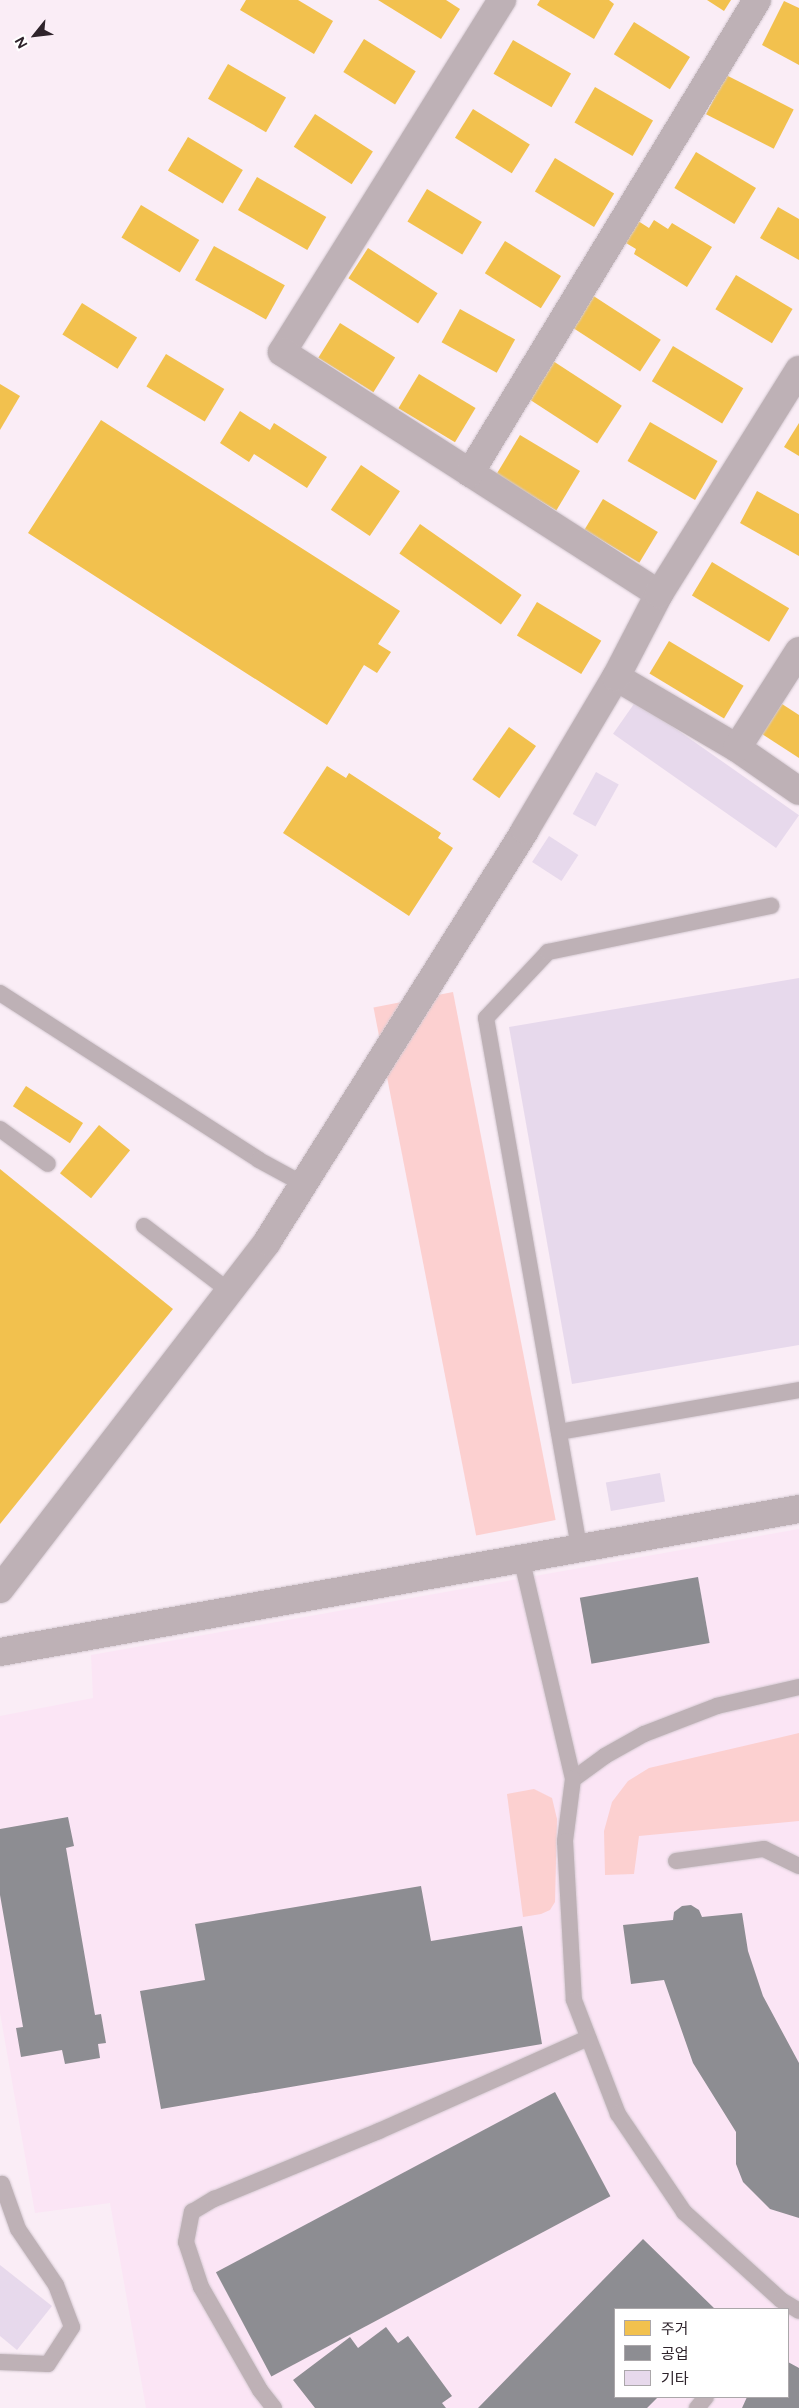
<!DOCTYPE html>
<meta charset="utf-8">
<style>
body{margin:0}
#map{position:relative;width:799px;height:2408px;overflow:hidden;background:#faedf6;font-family:Figtree,"Noto Sans KR",sans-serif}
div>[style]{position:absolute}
.built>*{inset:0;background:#fbe5f5}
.green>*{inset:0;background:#fcd0d0;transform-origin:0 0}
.homes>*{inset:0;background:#f2c14e;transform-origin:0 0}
.industry>*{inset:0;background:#8d8d92;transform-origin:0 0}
.building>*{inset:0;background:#e7d9ec;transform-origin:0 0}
.roads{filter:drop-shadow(0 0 1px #d4c9d1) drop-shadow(0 0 1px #d4c9d1)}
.service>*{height:16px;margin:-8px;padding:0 8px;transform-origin:8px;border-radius:8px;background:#beb1b6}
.minor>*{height:28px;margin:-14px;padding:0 14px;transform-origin:14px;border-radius:14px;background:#beb1b6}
.tertiary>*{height:28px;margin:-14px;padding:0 14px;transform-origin:14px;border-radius:14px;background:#beb1b6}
span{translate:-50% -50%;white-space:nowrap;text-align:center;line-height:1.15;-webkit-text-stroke:5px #fff;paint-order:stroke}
.legend{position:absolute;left:614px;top:2308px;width:175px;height:90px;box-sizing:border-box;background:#fff;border:1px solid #aba7aa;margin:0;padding:6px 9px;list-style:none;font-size:15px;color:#2e232b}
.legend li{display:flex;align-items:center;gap:10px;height:25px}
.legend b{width:25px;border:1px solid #aba7aa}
.north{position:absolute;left:10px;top:10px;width:50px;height:50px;-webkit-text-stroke:4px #fff;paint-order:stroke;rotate:241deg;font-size:14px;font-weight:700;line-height:20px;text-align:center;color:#2e232b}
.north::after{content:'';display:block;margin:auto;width:18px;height:22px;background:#2e232b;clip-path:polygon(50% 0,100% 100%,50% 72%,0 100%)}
</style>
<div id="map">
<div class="built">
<div style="clip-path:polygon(evenodd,799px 1529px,799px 2408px,146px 2408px,110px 2203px,35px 2213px,0 2013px,0 1716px,93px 1698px,91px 1655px,799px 1529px,615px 2309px,788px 2309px,788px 2397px,615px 2397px,615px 2309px)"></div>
</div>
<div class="green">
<div style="left:453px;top:992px;width:538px;height:81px;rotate:79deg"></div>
<div style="clip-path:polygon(799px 1733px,799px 1821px,639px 1836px,634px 1874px,605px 1875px,604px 1831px,612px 1802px,628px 1781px,649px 1768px)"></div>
<div style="clip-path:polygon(534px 1789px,552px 1798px,557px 1819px,555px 1902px,550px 1910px,541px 1914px,523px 1917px,507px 1794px)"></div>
</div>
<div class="homes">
<div style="clip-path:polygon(246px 0,298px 0,333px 21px,314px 54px,240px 10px)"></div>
<div style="clip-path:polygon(378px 0,446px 0,460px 9px,441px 39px)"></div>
<div style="clip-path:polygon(540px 0,609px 0,614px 4px,594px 39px,537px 5px)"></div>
<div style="clip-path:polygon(707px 0,731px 0,724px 11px)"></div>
<div style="clip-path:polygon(784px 1px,799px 8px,799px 65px,762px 45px)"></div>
<div style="left:634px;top:22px;width:66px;height:38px;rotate:32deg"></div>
<div style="left:364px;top:39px;width:61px;height:39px;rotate:32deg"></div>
<div style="left:513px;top:40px;width:67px;height:39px;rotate:30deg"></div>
<div style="left:228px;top:64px;width:67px;height:40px;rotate:30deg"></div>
<div style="left:726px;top:75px;width:76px;height:44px;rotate:27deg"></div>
<div style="left:595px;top:87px;width:67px;height:41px;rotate:30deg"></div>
<div style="left:473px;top:109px;width:67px;height:34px;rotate:32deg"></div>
<div style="left:315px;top:114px;width:69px;height:39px;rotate:33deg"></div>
<div style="left:188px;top:137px;width:64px;height:39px;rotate:31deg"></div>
<div style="left:696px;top:152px;width:70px;height:42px;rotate:31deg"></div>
<div style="left:555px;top:158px;width:69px;height:39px;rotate:31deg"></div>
<div style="left:257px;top:177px;width:80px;height:38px;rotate:30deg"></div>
<div style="left:427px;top:189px;width:64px;height:38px;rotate:31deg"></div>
<div style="left:141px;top:205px;width:68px;height:38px;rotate:31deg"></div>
<div style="clip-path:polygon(778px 207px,799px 219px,799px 260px,760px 238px)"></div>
<div style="clip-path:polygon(635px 219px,649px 228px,654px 220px,668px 229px,672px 223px,712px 247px,687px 287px,634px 254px,636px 249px,621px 240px)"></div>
<div style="left:505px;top:241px;width:66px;height:38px;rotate:32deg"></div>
<div style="left:214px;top:246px;width:81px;height:39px;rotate:29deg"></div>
<div style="left:368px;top:248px;width:83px;height:36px;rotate:33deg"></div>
<div style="left:736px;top:275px;width:66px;height:40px;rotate:31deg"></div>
<div style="left:592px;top:295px;width:82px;height:38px;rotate:33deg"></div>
<div style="left:82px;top:303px;width:65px;height:37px;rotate:32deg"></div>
<div style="left:460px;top:309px;width:63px;height:38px;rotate:29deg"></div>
<div style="left:340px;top:323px;width:65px;height:41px;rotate:32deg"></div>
<div style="left:673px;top:346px;width:82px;height:41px;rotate:31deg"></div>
<div style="left:166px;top:354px;width:68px;height:38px;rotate:31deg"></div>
<div style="left:553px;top:361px;width:82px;height:45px;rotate:33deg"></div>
<div style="left:419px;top:374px;width:66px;height:40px;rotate:31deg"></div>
<div style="clip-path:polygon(0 384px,20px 396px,0 430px)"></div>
<div style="clip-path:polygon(240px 411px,270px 430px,274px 423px,327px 457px,307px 488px,254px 454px,249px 462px,220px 443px)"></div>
<div style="clip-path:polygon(101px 420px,400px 611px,378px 644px,391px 652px,377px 673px,364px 665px,327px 725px,28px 533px)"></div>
<div style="left:650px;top:422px;width:78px;height:45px;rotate:30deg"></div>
<div style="clip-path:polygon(799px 423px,799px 456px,784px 447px)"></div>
<div style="left:520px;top:435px;width:70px;height:46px;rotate:31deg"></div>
<div style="left:361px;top:465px;width:47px;height:54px;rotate:34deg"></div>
<div style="clip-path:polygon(757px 491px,799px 514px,799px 556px,740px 523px)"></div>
<div style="left:603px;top:499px;width:64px;height:36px;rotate:31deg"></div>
<div style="left:420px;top:524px;width:124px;height:36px;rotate:35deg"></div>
<div style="left:712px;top:562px;width:90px;height:39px;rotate:31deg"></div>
<div style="left:537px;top:602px;width:75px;height:39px;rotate:31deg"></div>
<div style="left:669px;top:641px;width:87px;height:38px;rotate:31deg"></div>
<div style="clip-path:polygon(782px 704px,799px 715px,799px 758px,762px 734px)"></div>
<div style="left:509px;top:727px;width:33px;height:64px;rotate:35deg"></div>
<div style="clip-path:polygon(327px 766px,346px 778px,349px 773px,441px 833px,438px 838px,453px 848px,409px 916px,283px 833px)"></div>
<div style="left:26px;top:1086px;width:68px;height:24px;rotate:33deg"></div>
<div style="left:99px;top:1125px;width:40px;height:62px;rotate:39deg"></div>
<div style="clip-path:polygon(0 1169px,173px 1309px,0 1524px)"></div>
</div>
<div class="industry">
<div style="left:698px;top:1577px;width:67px;height:120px;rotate:80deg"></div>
<div style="clip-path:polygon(68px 1817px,74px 1846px,66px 1848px,95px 2015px,101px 2014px,106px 2043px,98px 2044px,100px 2058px,65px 2064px,62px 2050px,21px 2057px,16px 2028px,23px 2027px,0 1895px,0 1829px)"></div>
<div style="clip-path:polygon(421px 1886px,431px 1941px,522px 1926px,542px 2044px,161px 2109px,140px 1991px,205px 1980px,195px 1924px)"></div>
<div style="clip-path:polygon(691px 1905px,699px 1910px,702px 1917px,742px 1913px,748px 1951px,763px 1996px,799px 2063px,799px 2218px,770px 2209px,743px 2182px,736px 2164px,736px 2132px,693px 2063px,664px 1980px,631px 1984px,623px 1925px,673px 1920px,674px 1912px,682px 1906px)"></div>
<div style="left:555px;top:2092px;width:118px;height:384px;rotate:62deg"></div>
<div style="clip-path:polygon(643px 2239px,715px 2309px,615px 2309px,615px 2397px,658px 2397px,647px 2408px,478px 2408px)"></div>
<div style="clip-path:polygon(386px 2327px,398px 2343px,408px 2336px,452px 2396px,442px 2403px,446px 2408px,315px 2408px,293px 2380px,350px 2337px,358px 2348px)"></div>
<div style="clip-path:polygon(788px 2362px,799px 2368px,799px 2408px,742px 2408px,747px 2397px,788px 2397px)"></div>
</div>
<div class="building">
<div style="left:636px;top:701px;width:199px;height:40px;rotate:35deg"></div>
<div style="left:596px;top:772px;width:26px;height:48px;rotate:29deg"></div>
<div style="left:549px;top:836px;width:35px;height:31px;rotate:33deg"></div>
<div style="clip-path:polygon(799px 978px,799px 1345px,572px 1384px,509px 1027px)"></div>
<div style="left:660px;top:1473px;width:29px;height:55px;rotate:80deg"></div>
<div style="clip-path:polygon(0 2265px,52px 2306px,17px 2350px,0 2336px)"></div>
</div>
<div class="roads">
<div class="service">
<div style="left:0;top:993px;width:308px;rotate:32.8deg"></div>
<div style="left:259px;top:1160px;width:50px;rotate:28.6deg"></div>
<div style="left:0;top:1129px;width:59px;rotate:36.1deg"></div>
<div style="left:144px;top:1226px;width:107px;rotate:37.4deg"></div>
<div style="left:559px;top:1432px;width:244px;rotate:-9.9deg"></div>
<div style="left:579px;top:1547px;width:537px;rotate:-99.97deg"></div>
<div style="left:486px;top:1018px;width:91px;rotate:-46.8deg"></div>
<div style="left:548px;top:952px;width:228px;rotate:-11.7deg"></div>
<div style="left:521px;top:1557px;width:228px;rotate:76.8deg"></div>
<div style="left:799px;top:1687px;width:84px;rotate:167deg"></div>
<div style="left:717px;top:1706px;width:78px;rotate:159deg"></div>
<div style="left:644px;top:1734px;width:45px;rotate:150.6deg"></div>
<div style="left:605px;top:1756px;width:39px;rotate:144deg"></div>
<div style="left:573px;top:1779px;width:63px;rotate:97.4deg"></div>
<div style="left:565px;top:1841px;width:159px;rotate:86.8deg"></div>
<div style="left:574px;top:2000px;width:122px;rotate:68.9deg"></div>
<div style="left:618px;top:2114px;width:118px;rotate:56deg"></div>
<div style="left:684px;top:2212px;width:131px;rotate:42.2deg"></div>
<div style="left:781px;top:2300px;width:21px;rotate:31deg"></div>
<div style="left:676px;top:1861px;width:89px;rotate:-7.8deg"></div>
<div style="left:764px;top:1849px;width:39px;rotate:26deg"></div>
<div style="left:0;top:2362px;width:48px;rotate:2.4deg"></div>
<div style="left:48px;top:2364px;width:44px;rotate:-57deg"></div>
<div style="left:72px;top:2327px;width:45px;rotate:-110.9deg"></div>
<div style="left:56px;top:2285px;width:68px;rotate:-124.2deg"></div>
<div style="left:18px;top:2229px;width:48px;rotate:-109.6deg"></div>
<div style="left:274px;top:2408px;width:23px;rotate:-128deg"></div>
<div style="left:260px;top:2390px;width:119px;rotate:-119.8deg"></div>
<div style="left:201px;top:2287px;width:47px;rotate:-108.4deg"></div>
<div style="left:186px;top:2242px;width:31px;rotate:-79deg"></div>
<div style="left:192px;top:2212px;width:26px;rotate:-31deg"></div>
<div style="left:214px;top:2199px;width:178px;rotate:-22.4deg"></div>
<div style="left:379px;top:2131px;width:229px;rotate:-24deg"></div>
<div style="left:697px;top:2408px;width:14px;rotate:-51deg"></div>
</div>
<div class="minor">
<div style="left:502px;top:0;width:415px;rotate:122deg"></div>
<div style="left:282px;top:352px;width:448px;rotate:32.7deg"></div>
<div style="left:470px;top:473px;width:553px;rotate:-58.75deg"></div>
<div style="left:616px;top:677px;width:140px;rotate:30.4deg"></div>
<div style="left:737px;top:748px;width:75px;rotate:34.7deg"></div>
<div style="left:737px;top:748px;width:115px;rotate:-57.4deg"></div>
<div style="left:0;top:1589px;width:438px;rotate:-52.4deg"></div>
<div style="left:267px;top:1242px;width:486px;rotate:-57.9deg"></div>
<div style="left:525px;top:830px;width:178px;rotate:-59.3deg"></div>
<div style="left:616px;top:677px;width:93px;rotate:-62.6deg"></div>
<div style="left:659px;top:594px;width:264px;rotate:-58deg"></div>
</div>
<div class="tertiary">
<div style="left:0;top:1652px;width:812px;rotate:-10.15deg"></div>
</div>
</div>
<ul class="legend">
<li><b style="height:14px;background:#f2c14e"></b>주거</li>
<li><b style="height:14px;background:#8d8d92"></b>공업</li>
<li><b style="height:14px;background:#e7d9ec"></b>기타</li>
</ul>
<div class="north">N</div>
</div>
